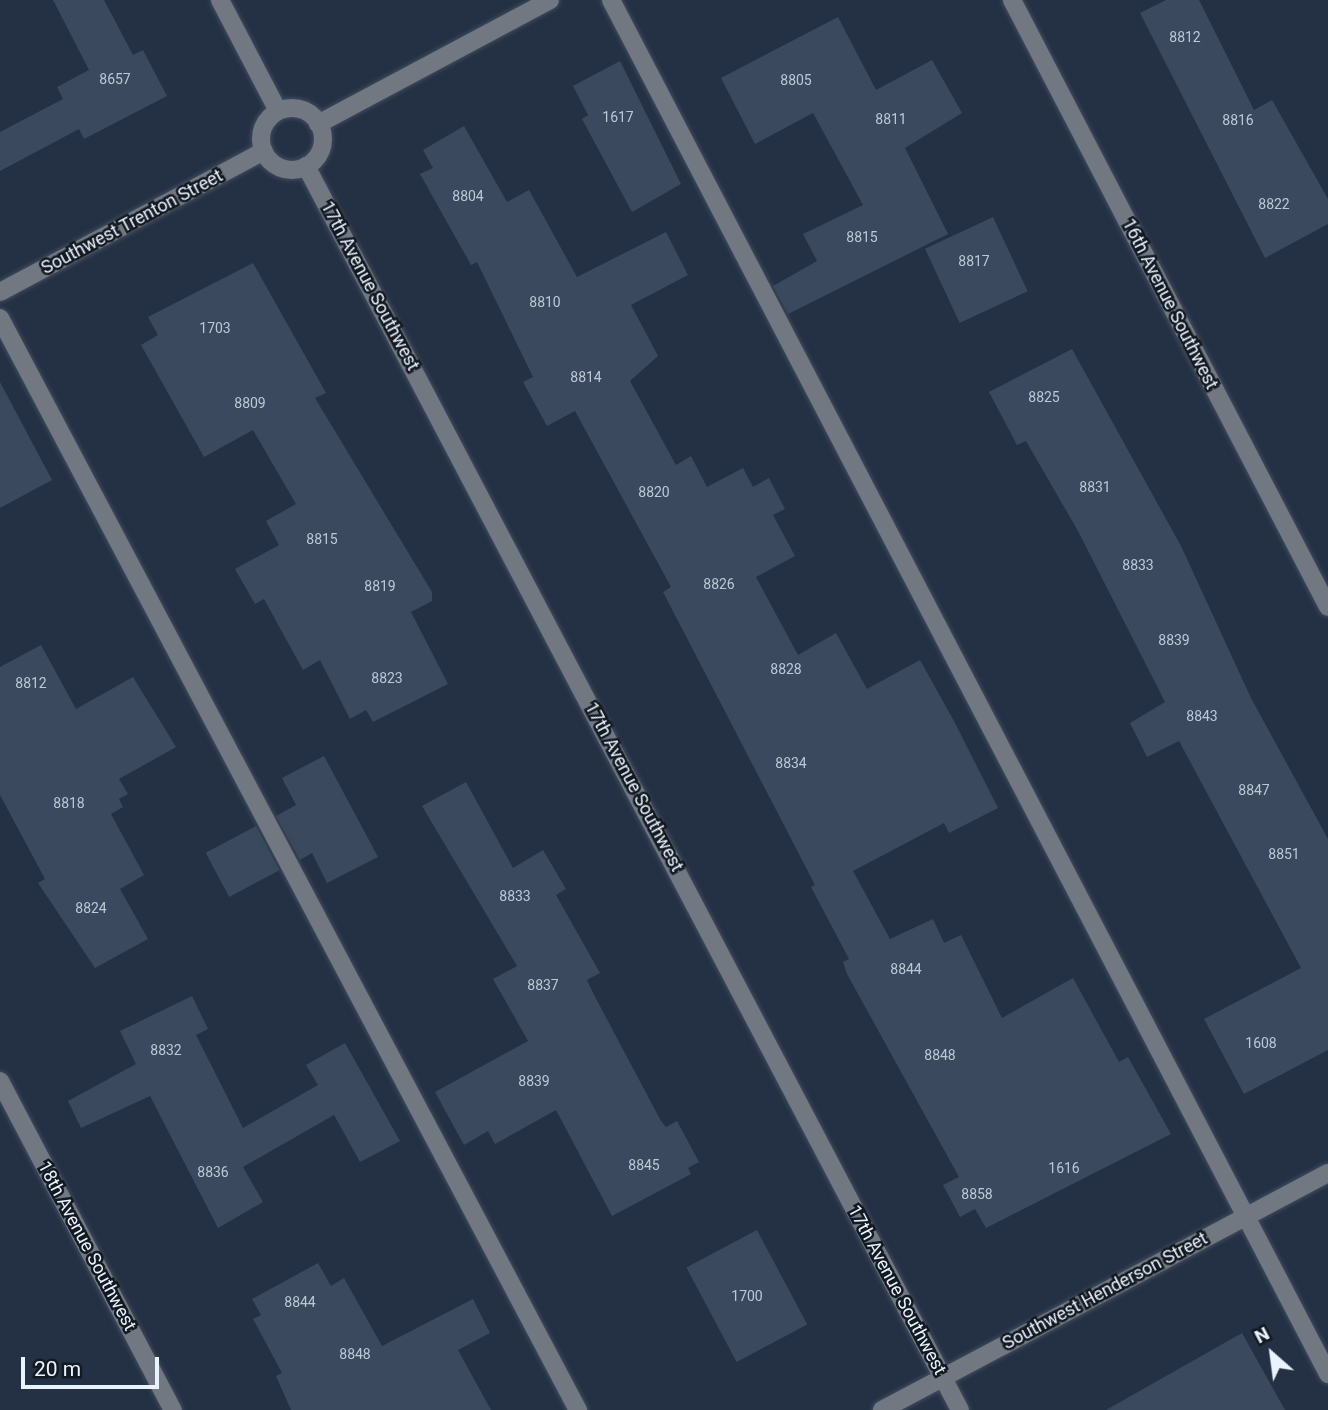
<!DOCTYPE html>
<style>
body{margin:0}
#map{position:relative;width:1328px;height:1410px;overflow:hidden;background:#243144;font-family:Roboto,sans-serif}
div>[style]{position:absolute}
.building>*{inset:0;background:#3a495d;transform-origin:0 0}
.roads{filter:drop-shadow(0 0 2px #404c5e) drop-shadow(0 0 2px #404c5e)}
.minor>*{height:18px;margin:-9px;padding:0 9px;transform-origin:9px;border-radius:9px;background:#717882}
.minor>.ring{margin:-9px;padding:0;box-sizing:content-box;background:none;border:18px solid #717882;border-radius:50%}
span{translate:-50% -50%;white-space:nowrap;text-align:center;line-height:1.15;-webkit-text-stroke:5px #131921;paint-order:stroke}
.number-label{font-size:14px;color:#bdc8d6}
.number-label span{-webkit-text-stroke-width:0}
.street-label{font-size:18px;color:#e9f2ff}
.north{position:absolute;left:1237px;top:1319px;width:70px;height:70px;-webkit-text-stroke:5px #131921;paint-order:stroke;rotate:332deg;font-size:19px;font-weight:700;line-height:28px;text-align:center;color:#e9f2ff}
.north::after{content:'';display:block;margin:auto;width:24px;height:32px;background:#e9f2ff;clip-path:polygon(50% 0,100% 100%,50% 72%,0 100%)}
.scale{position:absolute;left:21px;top:1357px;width:138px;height:32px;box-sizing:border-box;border:4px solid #e9f2ff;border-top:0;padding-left:9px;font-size:21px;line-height:24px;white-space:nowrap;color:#e9f2ff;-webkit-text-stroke:5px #131921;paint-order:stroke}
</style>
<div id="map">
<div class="building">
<div style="clip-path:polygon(53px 0,104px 0,133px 55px,143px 50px,167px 96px,84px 139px,79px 129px,0 171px,0 132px,63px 99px,57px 87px,89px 70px)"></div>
<div style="clip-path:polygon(1166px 0,1199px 0,1254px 110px,1272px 100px,1328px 199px,1328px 224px,1265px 258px,1140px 13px)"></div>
<div style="clip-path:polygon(838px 17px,876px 90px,932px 60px,962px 113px,905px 148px,948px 234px,788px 314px,773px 286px,817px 261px,803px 234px,863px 205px,813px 113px,755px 144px,721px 78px)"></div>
<div style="clip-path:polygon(620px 61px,681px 184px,632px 212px,582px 119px,588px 115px,573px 86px)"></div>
<div style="clip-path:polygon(464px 126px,507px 202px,529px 190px,577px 277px,666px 232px,688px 275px,631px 305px,658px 356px,630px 381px,676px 465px,691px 456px,707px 487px,743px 468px,753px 487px,769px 478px,785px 509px,773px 515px,795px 556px,756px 577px,798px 655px,836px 633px,867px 689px,920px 660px,954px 721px,998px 808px,949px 833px,944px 823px,853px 871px,890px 939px,933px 919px,944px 943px,961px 935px,1002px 1018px,1073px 978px,1119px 1062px,1128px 1057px,1171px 1134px,986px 1228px,975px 1209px,960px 1217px,943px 1185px,959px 1177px,847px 974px,843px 962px,849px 959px,811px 887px,815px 885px,663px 592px,671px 587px,575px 411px,547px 426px,523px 382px,533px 377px,477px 262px,471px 265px,420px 174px,433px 168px,423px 150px)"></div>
<div style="left:993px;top:217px;width:82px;height:75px;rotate:65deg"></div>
<div style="clip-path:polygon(253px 263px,326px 393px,315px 398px,432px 592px,432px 601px,411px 612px,448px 684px,373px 722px,366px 710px,350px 719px,320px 660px,303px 670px,264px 599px,255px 604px,235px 569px,279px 545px,266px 521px,296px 504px,253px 430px,204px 457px,141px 345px,158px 335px,148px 317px)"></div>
<div style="clip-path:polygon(1072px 349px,1181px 546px,1251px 698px,1328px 839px,1328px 1050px,1244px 1094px,1204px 1019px,1301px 968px,1179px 741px,1147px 757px,1130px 723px,1165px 702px,1078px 531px,1026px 441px,1017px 445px,989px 392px)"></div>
<div style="clip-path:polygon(0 382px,52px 480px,0 508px)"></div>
<div style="clip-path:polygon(41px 645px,76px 709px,133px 677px,176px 747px,119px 779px,128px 794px,119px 799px,123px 807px,111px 814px,144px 875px,120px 889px,148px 939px,95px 968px,38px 883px,45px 879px,0 795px,0 667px)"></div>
<div style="clip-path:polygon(324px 756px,378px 857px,327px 883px,312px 853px,300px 860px,276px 816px,296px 805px,282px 778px)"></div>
<div style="clip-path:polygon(466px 782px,513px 868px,543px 850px,566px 889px,556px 895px,600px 973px,587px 980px,592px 991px,661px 1121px,666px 1127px,677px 1121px,699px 1162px,688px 1168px,691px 1174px,612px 1216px,556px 1110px,495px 1144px,488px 1131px,464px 1145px,435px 1092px,528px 1041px,493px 979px,517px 966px,422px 806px)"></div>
<div style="left:256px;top:826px;width:50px;height:57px;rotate:62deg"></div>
<div style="clip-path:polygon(192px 996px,208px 1029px,196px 1035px,243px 1128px,318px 1085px,306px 1065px,345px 1043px,400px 1141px,360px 1162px,334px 1115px,243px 1167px,263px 1202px,218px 1228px,150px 1096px,81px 1128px,68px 1101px,136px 1064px,120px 1031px)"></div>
<div style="left:757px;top:1230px;width:107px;height:80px;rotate:62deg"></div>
<div style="clip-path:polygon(318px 1263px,331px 1286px,344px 1278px,382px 1346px,473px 1299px,490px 1333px,458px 1350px,491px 1410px,291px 1410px,276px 1376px,282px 1373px,253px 1319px,261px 1315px,252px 1299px)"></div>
<div style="clip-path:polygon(1242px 1333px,1285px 1410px,1106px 1410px)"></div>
</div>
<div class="roads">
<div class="minor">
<div style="left:220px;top:0;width:125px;rotate:62.4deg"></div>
<div style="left:611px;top:0;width:1550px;rotate:62.44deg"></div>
<div style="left:1012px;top:0;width:684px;rotate:62.5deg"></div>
<div class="ring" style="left:261px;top:108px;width:44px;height:44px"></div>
<div style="left:318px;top:124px;width:263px;rotate:-28.1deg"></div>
<div style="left:306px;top:166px;width:1405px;rotate:62.27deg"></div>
<div style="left:0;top:292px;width:299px;rotate:-28.1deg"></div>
<div style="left:0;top:318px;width:1236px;rotate:62.11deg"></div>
<div style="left:0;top:1081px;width:372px;rotate:62.3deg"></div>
<div style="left:882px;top:1410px;width:505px;rotate:-27.99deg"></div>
</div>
</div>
<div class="number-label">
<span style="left:1185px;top:37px">8812</span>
<span style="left:115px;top:79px">8657</span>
<span style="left:796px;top:80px">8805</span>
<span style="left:618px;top:117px">1617</span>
<span style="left:891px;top:119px">8811</span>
<span style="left:1238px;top:120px">8816</span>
<span style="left:468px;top:196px">8804</span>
<span style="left:1274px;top:204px">8822</span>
<span style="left:862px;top:237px">8815</span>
<span style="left:974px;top:261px">8817</span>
<span style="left:545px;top:302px">8810</span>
<span style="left:215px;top:328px">1703</span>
<span style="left:586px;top:377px">8814</span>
<span style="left:1044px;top:397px">8825</span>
<span style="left:250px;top:403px">8809</span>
<span style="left:1095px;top:487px">8831</span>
<span style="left:654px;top:492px">8820</span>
<span style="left:322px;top:539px">8815</span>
<span style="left:1138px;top:565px">8833</span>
<span style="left:719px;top:584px">8826</span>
<span style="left:380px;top:586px">8819</span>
<span style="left:1174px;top:640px">8839</span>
<span style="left:786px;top:669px">8828</span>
<span style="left:387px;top:678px">8823</span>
<span style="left:31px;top:683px">8812</span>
<span style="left:1202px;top:716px">8843</span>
<span style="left:791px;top:763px">8834</span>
<span style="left:1254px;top:790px">8847</span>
<span style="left:69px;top:803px">8818</span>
<span style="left:1284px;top:854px">8851</span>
<span style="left:515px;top:896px">8833</span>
<span style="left:91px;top:908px">8824</span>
<span style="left:906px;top:969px">8844</span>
<span style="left:543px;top:985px">8837</span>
<span style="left:1261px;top:1043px">1608</span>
<span style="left:166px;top:1050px">8832</span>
<span style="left:940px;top:1055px">8848</span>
<span style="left:534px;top:1081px">8839</span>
<span style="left:644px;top:1165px">8845</span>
<span style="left:1064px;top:1168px">1616</span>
<span style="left:213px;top:1172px">8836</span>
<span style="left:977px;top:1194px">8858</span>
<span style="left:747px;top:1296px">1700</span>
<span style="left:300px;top:1302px">8844</span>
<span style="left:355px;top:1354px">8848</span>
</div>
<div class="street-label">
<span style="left:132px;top:222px;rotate:-28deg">Southwest Trenton Street</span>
<span style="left:370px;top:286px;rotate:62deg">17th Avenue Southwest</span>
<span style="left:1170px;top:304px;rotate:63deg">16th Avenue Southwest</span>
<span style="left:634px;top:787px;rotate:62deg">17th Avenue Southwest</span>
<span style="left:87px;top:1246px;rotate:62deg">18th Avenue Southwest</span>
<span style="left:897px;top:1290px;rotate:62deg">17th Avenue Southwest</span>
<span style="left:1105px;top:1291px;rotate:-28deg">Southwest Henderson Street</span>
</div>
<div class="north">N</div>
<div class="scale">20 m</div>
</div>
